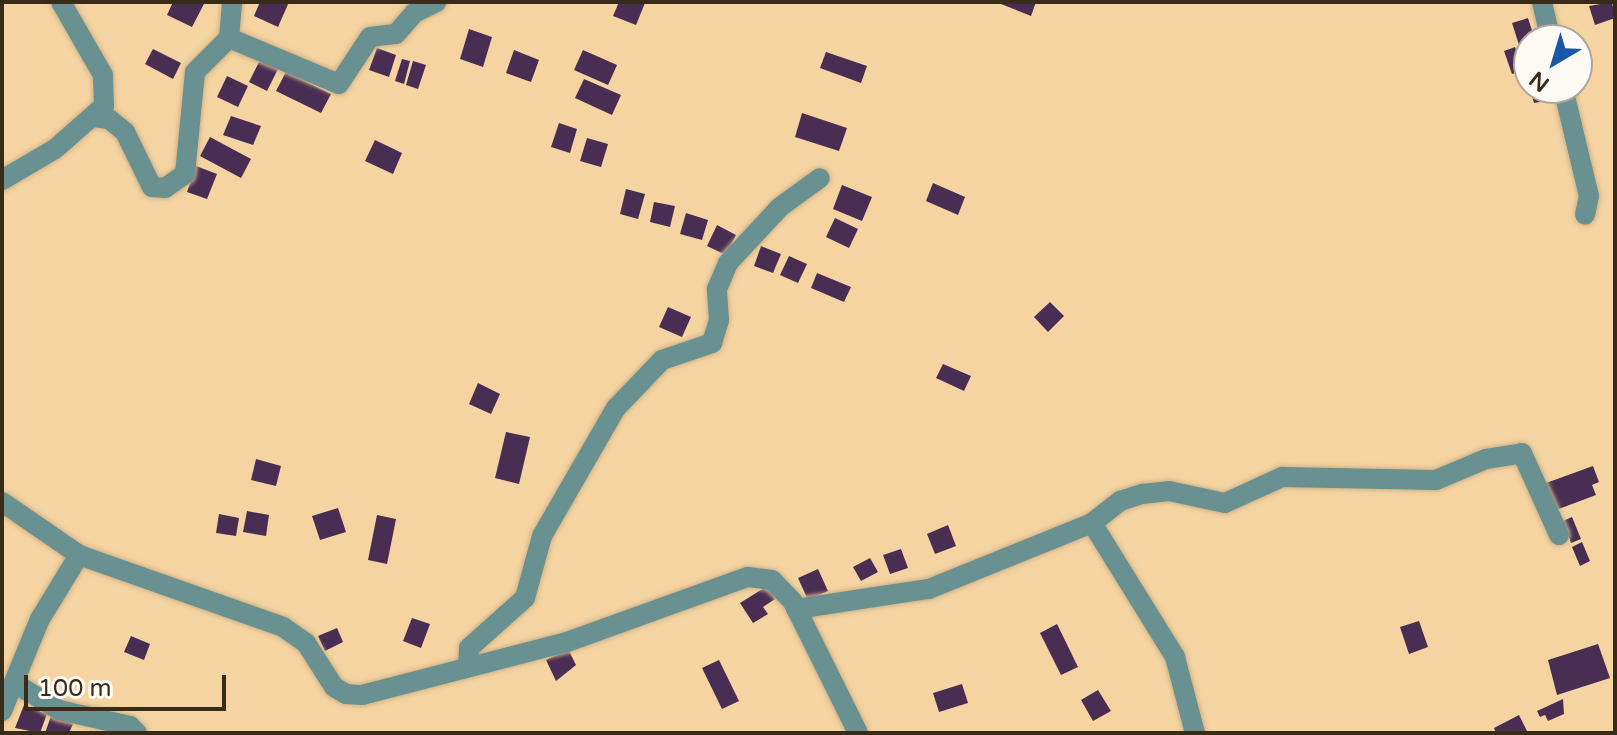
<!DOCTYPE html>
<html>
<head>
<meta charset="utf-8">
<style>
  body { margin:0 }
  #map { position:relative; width:1617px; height:735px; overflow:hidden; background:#f5d4a2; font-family:"Varela Round",sans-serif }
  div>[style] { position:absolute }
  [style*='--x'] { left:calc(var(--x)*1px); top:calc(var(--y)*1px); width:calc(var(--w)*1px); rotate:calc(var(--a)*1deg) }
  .building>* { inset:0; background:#492d53 }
  .roads { filter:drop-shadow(0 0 2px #cfb286) drop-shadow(0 0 2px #cfb286) }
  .minor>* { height:20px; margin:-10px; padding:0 10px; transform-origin:10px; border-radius:10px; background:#699191 }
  span { translate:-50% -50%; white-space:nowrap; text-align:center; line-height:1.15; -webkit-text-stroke:8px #fdfaf5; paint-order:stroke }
  .frame { position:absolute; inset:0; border:4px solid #382b18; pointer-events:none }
  .north { position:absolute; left:1513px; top:24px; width:80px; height:80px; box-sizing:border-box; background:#fdfaf5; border:2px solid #aea79d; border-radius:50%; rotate:218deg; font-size:22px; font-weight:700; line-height:32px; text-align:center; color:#382b18 }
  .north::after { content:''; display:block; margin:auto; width:28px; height:36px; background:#1958a9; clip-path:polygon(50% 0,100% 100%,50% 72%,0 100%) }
  .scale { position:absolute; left:24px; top:675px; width:202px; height:36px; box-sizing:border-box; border:4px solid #382b18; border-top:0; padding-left:10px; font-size:24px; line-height:28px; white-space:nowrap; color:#382b18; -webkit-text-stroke:6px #fdfaf5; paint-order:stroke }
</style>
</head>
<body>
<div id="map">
  <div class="building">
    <i style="clip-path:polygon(173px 2px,205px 2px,192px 27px,167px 15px)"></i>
    <i style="clip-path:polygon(260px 2px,289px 2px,278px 27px,254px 16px)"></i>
    <i style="clip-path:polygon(619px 2px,645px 3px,636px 25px,613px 16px)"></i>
    <i style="clip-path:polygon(996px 2px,1036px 2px,1031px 16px)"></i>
    <i style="clip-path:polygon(1612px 2px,1615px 18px,1595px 25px,1589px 6px)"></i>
    <i style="clip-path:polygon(1528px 18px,1535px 40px,1519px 45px,1512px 23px)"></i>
    <i style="clip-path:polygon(469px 29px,492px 37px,483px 67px,460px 59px)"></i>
    <i style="clip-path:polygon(1515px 47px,1523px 71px,1512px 74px,1504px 51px)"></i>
    <i style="clip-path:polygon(377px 48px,396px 55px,389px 77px,369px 70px)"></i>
    <i style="clip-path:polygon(153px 49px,181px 63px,173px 79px,145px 64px)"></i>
    <i style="clip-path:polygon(514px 50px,539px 60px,531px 82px,506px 73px)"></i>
    <i style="clip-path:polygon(583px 50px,617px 65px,608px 85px,574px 70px)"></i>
    <i style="clip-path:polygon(826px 52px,867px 66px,861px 83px,820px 68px)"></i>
    <i style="clip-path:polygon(402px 59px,410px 61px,404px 84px,395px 81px)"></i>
    <i style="clip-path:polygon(260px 60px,278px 69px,267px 91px,249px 82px)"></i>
    <i style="clip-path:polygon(413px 61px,426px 65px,418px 89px,406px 85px)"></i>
    <i style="clip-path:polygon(286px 72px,331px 94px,321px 113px,276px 91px)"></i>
    <i style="clip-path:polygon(227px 76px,248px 86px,238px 107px,217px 97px)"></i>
    <i style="clip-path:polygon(584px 79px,621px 95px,612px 115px,575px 98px)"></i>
    <i style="clip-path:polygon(1530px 88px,1556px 88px,1556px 99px,1534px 103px)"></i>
    <i style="clip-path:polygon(802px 113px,847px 128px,839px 151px,795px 137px)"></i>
    <i style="clip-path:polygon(231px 116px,261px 126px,253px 145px,223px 135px)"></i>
    <i style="clip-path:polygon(559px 123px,577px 129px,570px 153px,551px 147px)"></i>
    <i style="clip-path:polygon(210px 137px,251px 159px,241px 178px,200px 156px)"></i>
    <i style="clip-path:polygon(587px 138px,608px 144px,601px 167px,580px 161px)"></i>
    <i style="clip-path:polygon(375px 140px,402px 153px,393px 174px,365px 161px)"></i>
    <i style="clip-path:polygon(196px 166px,217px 174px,207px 199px,187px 192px)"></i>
    <i style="clip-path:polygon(933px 183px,965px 197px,958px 215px,926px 201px)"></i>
    <i style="clip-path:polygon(842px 185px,872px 197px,862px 221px,833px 209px)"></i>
    <i style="clip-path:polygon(626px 189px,645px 194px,638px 219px,620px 214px)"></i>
    <i style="clip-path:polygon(654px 202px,675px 206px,670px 227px,650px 222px)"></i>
    <i style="clip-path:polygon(686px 213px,708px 220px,702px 240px,680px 234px)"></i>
    <i style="clip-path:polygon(835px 218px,858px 229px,849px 248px,826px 237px)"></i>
    <i style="clip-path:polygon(717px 225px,736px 235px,726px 255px,707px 246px)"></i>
    <i style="clip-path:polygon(761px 246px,781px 254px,773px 273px,754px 266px)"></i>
    <i style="clip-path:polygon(789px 256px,807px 264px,798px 283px,780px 275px)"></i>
    <i style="clip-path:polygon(817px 273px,851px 287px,844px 302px,811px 288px)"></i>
    <i style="clip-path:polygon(1050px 302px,1064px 316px,1048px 332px,1034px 317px)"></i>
    <i style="clip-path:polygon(668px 307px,691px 317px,682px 337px,659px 327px)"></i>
    <i style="clip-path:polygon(943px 364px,971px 376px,964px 391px,936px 378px)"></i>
    <i style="clip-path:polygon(478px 383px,500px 394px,491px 414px,469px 404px)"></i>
    <i style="clip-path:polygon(506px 432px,530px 437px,519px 484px,495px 478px)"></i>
    <i style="clip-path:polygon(256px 459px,281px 466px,276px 486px,251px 480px)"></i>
    <i style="clip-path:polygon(1593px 466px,1599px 482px,1592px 485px,1596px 495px,1556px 510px,1546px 483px)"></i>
    <i style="clip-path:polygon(338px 508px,346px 532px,320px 540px,312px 516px)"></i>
    <i style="clip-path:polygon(247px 511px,269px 515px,266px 536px,243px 532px)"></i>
    <i style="clip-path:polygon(219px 514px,239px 518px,236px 536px,216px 533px)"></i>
    <i style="clip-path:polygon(377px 515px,396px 519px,387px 564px,368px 560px)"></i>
    <i style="clip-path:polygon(1572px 517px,1581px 539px,1571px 543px,1563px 521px)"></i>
    <i style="clip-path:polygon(948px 525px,956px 546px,935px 554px,927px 534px)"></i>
    <i style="clip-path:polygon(1582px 542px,1590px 561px,1580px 566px,1572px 547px)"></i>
    <i style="clip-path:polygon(901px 549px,908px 568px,890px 574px,883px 555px)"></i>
    <i style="clip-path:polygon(870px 558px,878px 572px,861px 581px,853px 567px)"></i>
    <i style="clip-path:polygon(818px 569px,828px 591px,808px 600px,798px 578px)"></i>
    <i style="clip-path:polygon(767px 586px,775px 599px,763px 607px,768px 614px,753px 623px,740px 603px)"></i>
    <i style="clip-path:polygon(412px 618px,430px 624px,421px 648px,403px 641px)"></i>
    <i style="clip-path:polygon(1419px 621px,1428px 647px,1409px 654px,1400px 627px)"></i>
    <i style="clip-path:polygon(1057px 624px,1078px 667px,1061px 675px,1040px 633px)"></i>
    <i style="clip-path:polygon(337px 628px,343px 642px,325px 651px,318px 636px)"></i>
    <i style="clip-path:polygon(131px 636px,150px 644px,144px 660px,124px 652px)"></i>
    <i style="clip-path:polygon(1598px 644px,1610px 678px,1557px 695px,1548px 660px)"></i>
    <i style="clip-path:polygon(568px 649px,576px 665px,556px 681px,546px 660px)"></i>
    <i style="clip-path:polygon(719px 660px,739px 701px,722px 709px,702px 668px)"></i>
    <i style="clip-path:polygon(962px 684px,968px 703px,939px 712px,933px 693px)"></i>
    <i style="clip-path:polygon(1098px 690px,1111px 711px,1093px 721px,1081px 700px)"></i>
    <i style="clip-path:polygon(1563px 699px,1564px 714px,1548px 721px,1545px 715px,1540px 717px,1537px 711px)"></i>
    <i style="clip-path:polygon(24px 705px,47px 714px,40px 733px,15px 728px)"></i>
    <i style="clip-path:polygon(1519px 715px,1528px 733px,1496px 733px,1494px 728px)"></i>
    <i style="clip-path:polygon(51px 716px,73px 724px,69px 733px,45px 733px)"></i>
  </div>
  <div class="roads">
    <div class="minor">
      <i style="--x:1542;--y:2;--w:39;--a:77"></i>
      <i style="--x:229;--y:38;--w:119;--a:22.7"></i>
      <i style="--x:339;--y:84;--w:56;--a:-56.6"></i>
      <i style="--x:370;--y:37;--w:26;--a:-7"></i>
      <i style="--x:396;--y:34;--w:28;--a:-49"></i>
      <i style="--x:414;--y:13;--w:25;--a:-26"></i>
      <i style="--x:1563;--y:88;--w:111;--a:76.5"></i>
      <i style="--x:1589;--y:196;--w:19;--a:102"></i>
      <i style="--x:94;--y:117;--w:15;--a:8"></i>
      <i style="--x:109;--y:119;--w:21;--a:39"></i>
      <i style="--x:125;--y:132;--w:61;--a:63.9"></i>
      <i style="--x:152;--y:187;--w:13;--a:4"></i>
      <i style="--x:165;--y:188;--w:24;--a:-35"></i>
      <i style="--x:185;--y:174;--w:102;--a:-84.4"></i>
      <i style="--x:195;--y:72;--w:48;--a:-45"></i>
      <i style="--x:229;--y:38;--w:36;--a:-85"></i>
      <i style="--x:2;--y:180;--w:61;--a:-30.3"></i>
      <i style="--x:55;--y:149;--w:65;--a:-41.3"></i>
      <i style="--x:104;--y:106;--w:31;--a:-92"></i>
      <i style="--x:103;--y:75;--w:84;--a:-119.9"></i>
      <i style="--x:2;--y:502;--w:93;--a:34.5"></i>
      <i style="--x:79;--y:555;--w:216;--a:19.4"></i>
      <i style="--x:283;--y:627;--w:28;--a:35"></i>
      <i style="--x:306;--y:643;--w:52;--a:57.5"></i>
      <i style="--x:334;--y:687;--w:14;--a:30"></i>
      <i style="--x:346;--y:694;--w:16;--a:4"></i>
      <i style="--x:362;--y:695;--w:212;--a:-14.5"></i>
      <i style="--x:567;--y:642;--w:192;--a:-19.8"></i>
      <i style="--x:748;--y:577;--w:24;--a:7"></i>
      <i style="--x:772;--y:580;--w:30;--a:46"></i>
      <i style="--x:793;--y:602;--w:146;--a:63.6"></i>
      <i style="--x:1092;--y:523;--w:36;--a:-38"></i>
      <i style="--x:1120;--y:501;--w:23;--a:-18"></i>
      <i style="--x:1142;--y:494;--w:27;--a:-6"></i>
      <i style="--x:1169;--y:491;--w:57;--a:12.1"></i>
      <i style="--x:1225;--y:503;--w:63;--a:-24.5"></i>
      <i style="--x:1282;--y:477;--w:154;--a:1.1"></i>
      <i style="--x:1436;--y:480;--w:54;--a:-22.8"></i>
      <i style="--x:1486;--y:459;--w:36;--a:-9"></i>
      <i style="--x:1522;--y:453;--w:90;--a:65.7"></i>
      <i style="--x:796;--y:609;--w:134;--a:-8.6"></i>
      <i style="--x:929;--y:589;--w:176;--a:-22"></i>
      <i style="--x:1092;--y:523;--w:158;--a:58.2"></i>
      <i style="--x:1175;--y:657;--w:79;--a:75.3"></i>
      <i style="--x:468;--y:664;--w:16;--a:-86"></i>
      <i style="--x:469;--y:648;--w:75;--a:-41.8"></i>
      <i style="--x:525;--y:598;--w:64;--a:-74.7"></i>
      <i style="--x:542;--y:536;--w:148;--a:-60"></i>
      <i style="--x:616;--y:408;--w:66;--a:-46.2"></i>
      <i style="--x:662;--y:360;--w:53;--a:-18.8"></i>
      <i style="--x:712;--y:343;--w:24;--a:-73"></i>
      <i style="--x:719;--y:320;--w:31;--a:-94"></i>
      <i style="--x:717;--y:289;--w:28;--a:-67"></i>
      <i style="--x:728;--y:263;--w:76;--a:-47.1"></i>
      <i style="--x:780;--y:207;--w:49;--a:-35.9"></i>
      <i style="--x:14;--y:683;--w:52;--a:31"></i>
      <i style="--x:59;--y:710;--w:73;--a:12.7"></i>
      <i style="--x:130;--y:726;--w:10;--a:45"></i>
      <i style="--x:2;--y:711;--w:100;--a:-67.6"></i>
      <i style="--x:40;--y:619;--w:75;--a:-58.6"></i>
    </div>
  </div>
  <div class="frame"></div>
  <div class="north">N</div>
  <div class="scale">100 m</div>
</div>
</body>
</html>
